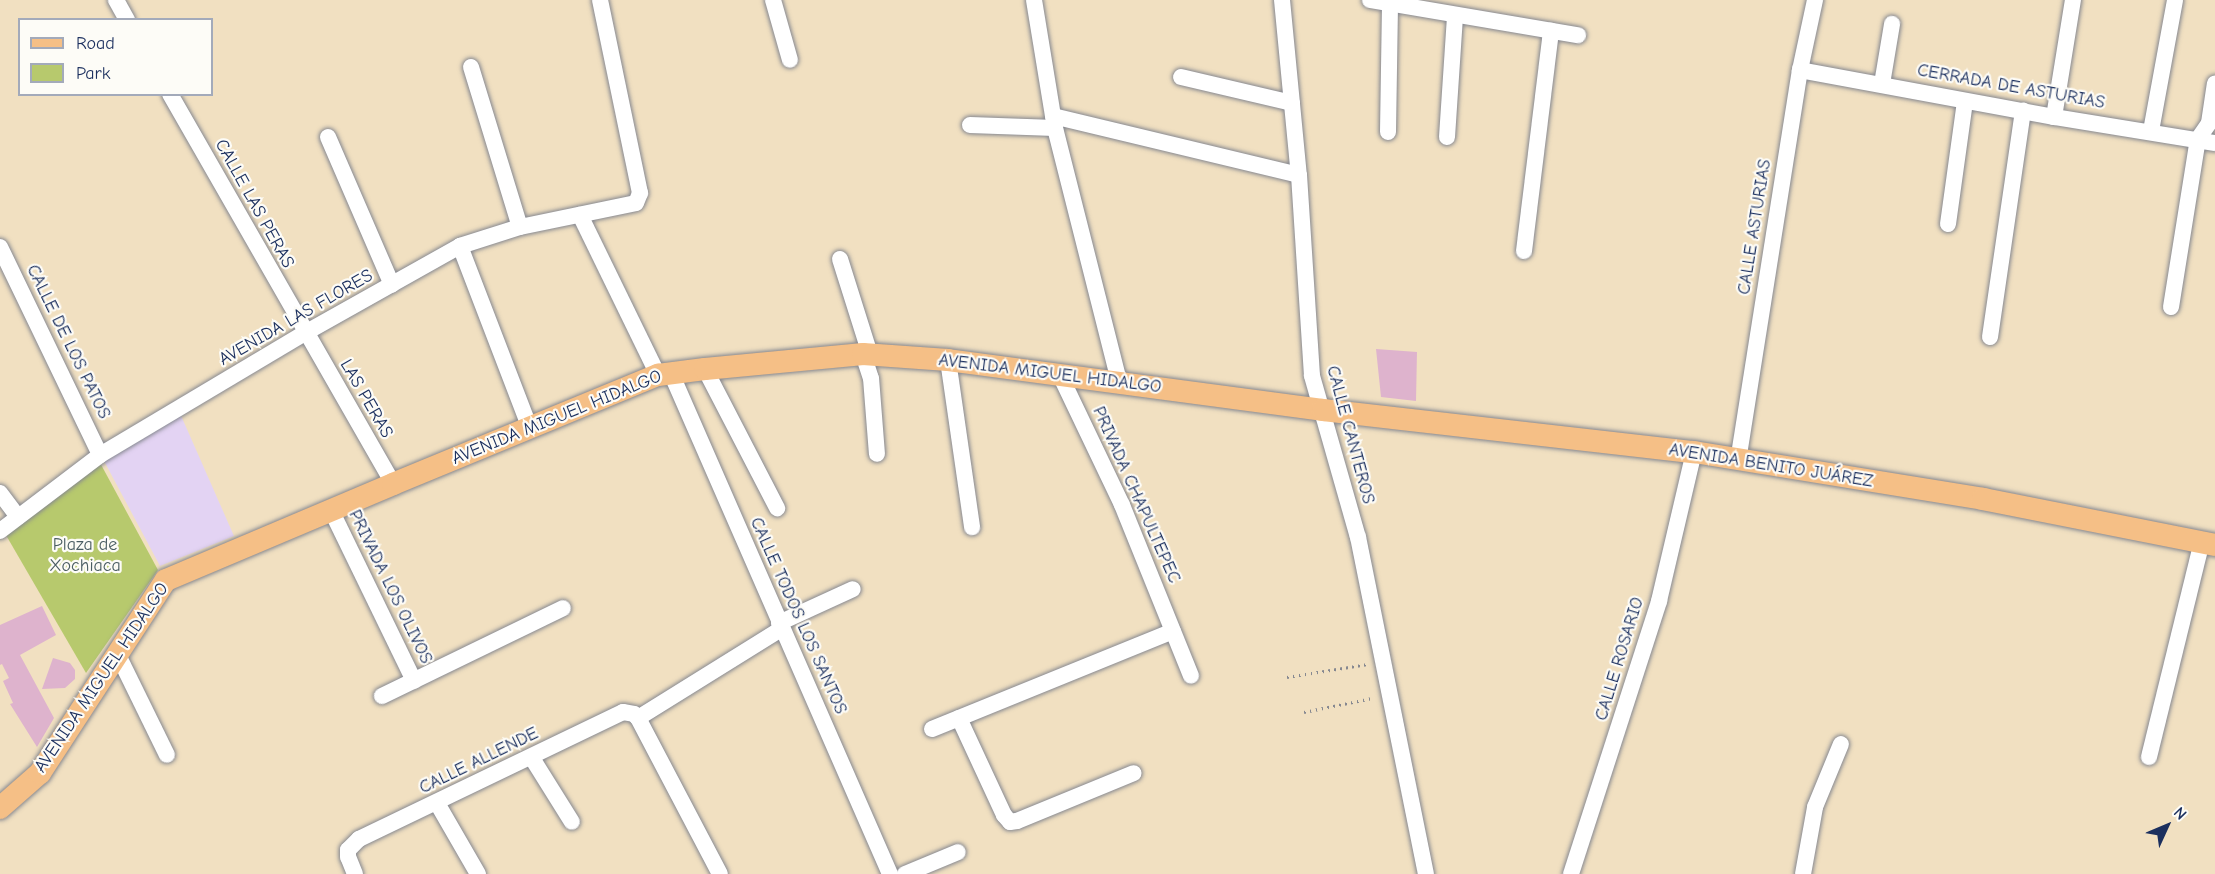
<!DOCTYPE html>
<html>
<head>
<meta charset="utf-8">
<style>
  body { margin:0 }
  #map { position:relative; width:2215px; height:874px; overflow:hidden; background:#f1e0c1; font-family:"Comic Neue",sans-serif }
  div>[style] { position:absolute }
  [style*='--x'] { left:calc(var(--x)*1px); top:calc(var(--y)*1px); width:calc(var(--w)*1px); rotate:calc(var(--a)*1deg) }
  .built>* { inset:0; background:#e3d3f3 }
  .green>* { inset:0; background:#b7c96d }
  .building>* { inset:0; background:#deb3cd }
  .path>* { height:3px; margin-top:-1.5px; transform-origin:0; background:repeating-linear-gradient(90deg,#868890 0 1.5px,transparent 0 6px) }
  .roads { filter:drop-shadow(0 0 2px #868890) drop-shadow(0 0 2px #868890) }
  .minor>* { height:16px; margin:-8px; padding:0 8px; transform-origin:8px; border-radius:8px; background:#fff }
  .major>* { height:22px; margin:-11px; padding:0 11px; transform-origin:11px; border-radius:11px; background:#f5bf86 }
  span { translate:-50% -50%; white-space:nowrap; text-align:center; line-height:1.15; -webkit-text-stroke:4.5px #fdfcf7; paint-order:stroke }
  .street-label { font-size:18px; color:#1b2f5e }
  .park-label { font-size:18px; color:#4a5d62 }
  .legend { position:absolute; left:18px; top:18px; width:195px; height:78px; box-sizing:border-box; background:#fdfcf7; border:2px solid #a3aaba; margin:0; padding:8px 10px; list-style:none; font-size:18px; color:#1b2f5e }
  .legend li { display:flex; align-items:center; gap:12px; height:30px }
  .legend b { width:30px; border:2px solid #a3aaba }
  .north { position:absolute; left:2137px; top:796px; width:60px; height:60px; -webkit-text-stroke:4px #fdfcf7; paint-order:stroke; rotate:46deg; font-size:16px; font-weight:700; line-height:24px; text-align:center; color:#1b2f5e }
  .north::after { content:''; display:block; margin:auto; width:21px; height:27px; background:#1b2f5e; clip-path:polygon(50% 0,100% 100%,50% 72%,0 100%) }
</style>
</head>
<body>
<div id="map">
  <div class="built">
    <i style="clip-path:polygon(179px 411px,234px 536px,160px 566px,103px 459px)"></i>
  </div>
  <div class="green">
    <i style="clip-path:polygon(98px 459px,158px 570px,86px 673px,3px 530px)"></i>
  </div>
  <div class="building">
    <i style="clip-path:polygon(1376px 349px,1417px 352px,1416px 401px,1381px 397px)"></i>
    <i style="clip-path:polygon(42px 606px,56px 635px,20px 655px,54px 718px,37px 747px,10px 704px,13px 703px,3px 681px,9px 678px,2px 664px,0 665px,0 625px)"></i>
    <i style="clip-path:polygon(53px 658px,70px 663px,75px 670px,75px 679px,65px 688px,42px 689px)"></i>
  </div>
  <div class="path">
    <i style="--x:1287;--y:677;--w:82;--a:-9.1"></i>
    <i style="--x:1304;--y:712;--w:70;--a:-11.5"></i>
  </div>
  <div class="roads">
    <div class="minor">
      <i style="--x:116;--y:0;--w:23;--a:61"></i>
      <i style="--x:773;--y:0;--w:62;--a:74.2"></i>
      <i style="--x:1034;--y:0;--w:130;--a:80.7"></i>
      <i style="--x:1055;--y:128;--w:264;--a:75.8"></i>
      <i style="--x:1282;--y:0;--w:176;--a:84.5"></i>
      <i style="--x:1299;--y:175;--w:201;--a:86.3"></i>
      <i style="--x:1312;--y:376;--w:167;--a:74.1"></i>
      <i style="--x:1358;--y:537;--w:344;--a:78.6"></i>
      <i style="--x:1370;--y:0;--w:211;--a:9.6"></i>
      <i style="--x:471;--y:67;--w:167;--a:73"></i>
      <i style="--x:1800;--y:70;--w:258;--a:10.5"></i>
      <i style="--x:2054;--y:117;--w:163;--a:9.2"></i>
      <i style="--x:1181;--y:77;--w:114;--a:13.2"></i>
      <i style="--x:1882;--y:84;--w:61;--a:-80.5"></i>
      <i style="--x:170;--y:94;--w:449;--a:60.2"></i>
      <i style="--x:1053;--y:116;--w:253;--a:13.5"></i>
      <i style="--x:2054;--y:117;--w:119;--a:-80.8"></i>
      <i style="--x:970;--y:125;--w:85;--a:2"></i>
      <i style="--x:2151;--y:131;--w:133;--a:-79.6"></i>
      <i style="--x:1388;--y:132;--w:128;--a:-89.1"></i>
      <i style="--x:328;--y:137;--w:161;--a:66.6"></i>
      <i style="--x:1447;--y:137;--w:122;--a:-86.2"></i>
      <i style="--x:580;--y:215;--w:178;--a:64"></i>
      <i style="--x:1948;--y:224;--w:124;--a:-82.1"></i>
      <i style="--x:460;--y:246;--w:195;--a:69"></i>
      <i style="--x:0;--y:247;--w:231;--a:64.3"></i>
      <i style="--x:1524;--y:251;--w:222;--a:-83"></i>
      <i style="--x:840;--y:259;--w:100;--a:72.5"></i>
      <i style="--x:2171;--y:307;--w:170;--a:-80.9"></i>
      <i style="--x:2198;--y:139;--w:19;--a:-55"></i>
      <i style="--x:2209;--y:123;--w:40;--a:-81.5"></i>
      <i style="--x:1990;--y:337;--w:229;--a:-81.7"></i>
      <i style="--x:863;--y:354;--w:25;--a:72"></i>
      <i style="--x:871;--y:378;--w:76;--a:85.5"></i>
      <i style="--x:948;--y:360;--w:169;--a:81.8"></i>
      <i style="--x:705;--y:369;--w:157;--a:62.6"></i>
      <i style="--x:671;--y:373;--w:547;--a:66.39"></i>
      <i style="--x:1061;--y:377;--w:142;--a:64.5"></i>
      <i style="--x:1122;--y:505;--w:184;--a:68"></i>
      <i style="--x:1738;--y:461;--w:396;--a:-81"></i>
      <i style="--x:1800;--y:70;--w:72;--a:-77.9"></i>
      <i style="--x:0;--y:493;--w:30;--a:53"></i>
      <i style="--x:331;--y:510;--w:190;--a:64.1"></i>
      <i style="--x:0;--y:531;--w:126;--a:-37.2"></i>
      <i style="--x:100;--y:455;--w:239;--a:-30.8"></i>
      <i style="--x:305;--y:333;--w:178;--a:-29.3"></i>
      <i style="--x:460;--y:246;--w:63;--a:-17.6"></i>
      <i style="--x:520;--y:227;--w:118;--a:-11.7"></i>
      <i style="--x:636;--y:203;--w:11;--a:-68"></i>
      <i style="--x:640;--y:193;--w:197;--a:-101.7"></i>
      <i style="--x:779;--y:623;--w:81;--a:-24.7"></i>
      <i style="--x:118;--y:655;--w:111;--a:63.9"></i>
      <i style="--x:382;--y:696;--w:201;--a:-25.9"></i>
      <i style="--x:638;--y:718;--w:168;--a:-31.9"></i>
      <i style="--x:959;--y:718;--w:107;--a:65.1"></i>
      <i style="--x:1004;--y:815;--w:9;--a:49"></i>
      <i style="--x:1010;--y:822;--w:7;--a:-8"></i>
      <i style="--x:1017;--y:821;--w:126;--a:-22.3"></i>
      <i style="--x:932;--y:729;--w:260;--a:-22.1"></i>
      <i style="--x:2149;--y:757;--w:221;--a:-76.2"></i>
      <i style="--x:532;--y:758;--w:75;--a:58"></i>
      <i style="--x:437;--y:803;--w:82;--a:60"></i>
      <i style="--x:355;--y:874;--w:18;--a:-112"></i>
      <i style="--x:348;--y:857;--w:7;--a:-90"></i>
      <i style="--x:348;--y:850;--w:16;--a:-45"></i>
      <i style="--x:359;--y:839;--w:293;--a:-25.7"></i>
      <i style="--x:623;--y:712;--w:11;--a:10"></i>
      <i style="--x:634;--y:714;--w:6;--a:45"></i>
      <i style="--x:638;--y:718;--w:176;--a:62.3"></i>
      <i style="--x:905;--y:874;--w:57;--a:-22.5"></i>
      <i style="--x:1571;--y:874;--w:287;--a:-72.1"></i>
      <i style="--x:1659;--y:601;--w:153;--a:-76.8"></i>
      <i style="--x:1803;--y:874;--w:68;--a:-79.8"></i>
      <i style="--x:1815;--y:807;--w:68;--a:-67.6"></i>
    </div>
    <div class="major">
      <i style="--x:0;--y:808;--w:53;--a:-41.2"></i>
      <i style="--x:40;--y:773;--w:230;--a:-56.9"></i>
      <i style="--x:166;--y:580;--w:246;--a:-22.9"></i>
      <i style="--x:393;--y:484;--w:287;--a:-22.4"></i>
      <i style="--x:658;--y:375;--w:47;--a:-7.3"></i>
      <i style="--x:705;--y:369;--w:159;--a:-5.4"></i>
      <i style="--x:863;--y:354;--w:85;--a:4"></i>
      <i style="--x:948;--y:360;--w:378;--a:7.6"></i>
      <i style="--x:1323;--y:410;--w:373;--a:6.5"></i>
      <i style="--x:1694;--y:452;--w:293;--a:9.2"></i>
      <i style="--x:1983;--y:499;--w:237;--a:11.2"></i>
    </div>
  </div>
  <div class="street-label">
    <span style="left:2011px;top:87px;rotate:10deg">CERRADA DE ASTURIAS</span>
    <span style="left:254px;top:204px;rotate:61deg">CALLE LAS PERAS</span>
    <span style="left:1755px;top:227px;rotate:-81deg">CALLE ASTURIAS</span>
    <span style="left:296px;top:318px;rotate:-30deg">AVENIDA LAS FLORES</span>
    <span style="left:68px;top:342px;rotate:64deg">CALLE DE LOS PATOS</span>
    <span style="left:1050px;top:374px;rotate:7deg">AVENIDA MIGUEL HIDALGO</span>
    <span style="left:366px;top:399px;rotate:60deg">LAS PERAS</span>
    <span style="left:557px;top:418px;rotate:-22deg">AVENIDA MIGUEL HIDALGO</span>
    <span style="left:1350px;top:435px;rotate:75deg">CALLE CANTEROS</span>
    <span style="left:1771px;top:466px;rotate:9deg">AVENIDA BENITO JUÁREZ</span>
    <span style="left:1136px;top:495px;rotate:66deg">PRIVADA CHAPULTEPEC</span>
    <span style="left:390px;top:587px;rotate:64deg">PRIVADA LOS OLIVOS</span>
    <span style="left:798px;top:616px;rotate:66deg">CALLE TODOS LOS SANTOS</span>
    <span style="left:1620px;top:659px;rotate:-73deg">CALLE ROSARIO</span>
    <span style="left:102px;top:678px;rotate:-56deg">AVENIDA MIGUEL HIDALGO</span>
    <span style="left:479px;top:761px;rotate:-26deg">CALLE ALLENDE</span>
  </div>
  <div class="park-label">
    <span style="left:85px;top:556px">Plaza de<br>Xochiaca</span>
  </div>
  <ul class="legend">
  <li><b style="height:8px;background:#f5bf86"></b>Road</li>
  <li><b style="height:16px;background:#b7c96d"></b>Park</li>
  </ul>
  <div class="north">N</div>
</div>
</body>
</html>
